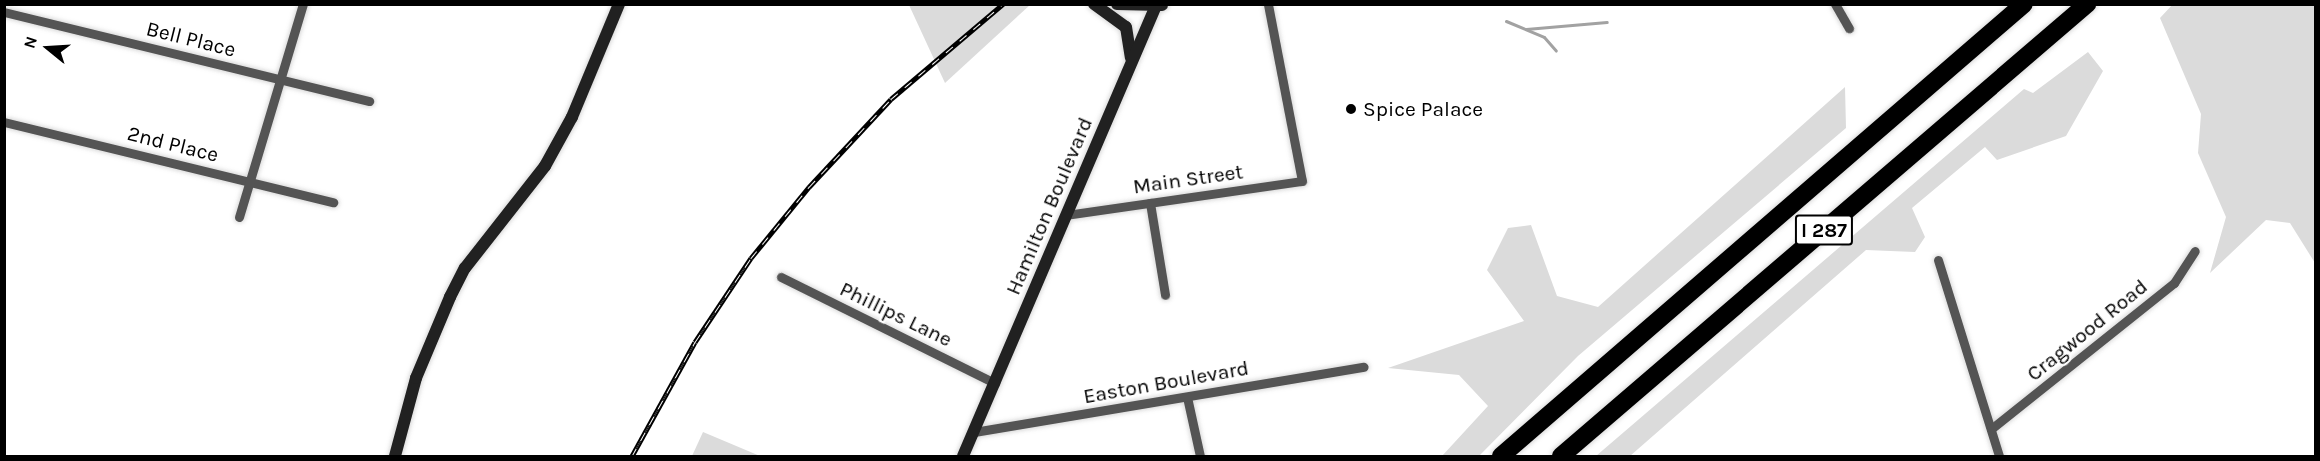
<!DOCTYPE html>
<html>
<head>
<meta charset="utf-8">
<style>
  body { margin:0 }
  #map { position:relative; width:2320px; height:461px; overflow:hidden; background:#fff; font-family:Karla,sans-serif }
  div>[style] { position:absolute }
  [style*='--x'] { left:calc(var(--x)*1px); top:calc(var(--y)*1px); width:calc(var(--w)*1px); rotate:calc(var(--a)*1deg) }
  .green>* { inset:0; background:#dbdbdb }
  .stream>* { height:3px; margin:-1.5px; padding:0 1.5px; transform-origin:1.5px; border-radius:1.5px; background:#a2a2a2 }
  .roads { filter:drop-shadow(0 0 2px #dbdbdb) drop-shadow(0 0 2px #dbdbdb) }
  .street>* { height:9px; margin:-4.5px; padding:0 4.5px; transform-origin:4.5px; border-radius:4.5px; background:#545454 }
  .secondary>* { height:12px; margin:-6px; padding:0 6px; transform-origin:6px; border-radius:6px; background:#212121 }
  .highway>* { height:18px; margin:-9px; padding:0 9px; transform-origin:9px; border-radius:9px; background:#000 }
  .rail>* { height:5px; margin-top:-2.5px; transform-origin:0; background:repeating-linear-gradient(90deg,#fff 0 9px,#000 0 18px); box-sizing:border-box; border-block:2px solid #000 }
  .dots>* { width:16px; height:16px; translate:-50% -50%; box-sizing:border-box; border:3px solid #fff; border-radius:50% }
  span { translate:-50% -50%; white-space:nowrap; text-align:center; line-height:1.15; -webkit-text-stroke:4.5px #fff; paint-order:stroke }
  .shield-label span { padding:2px 4px; background:#fff; border:2px solid; border-radius:4px; -webkit-text-stroke-width:0 }
  .shield-label { font-size:20px; color:#000; font-weight:700 }
  .street-label { font-size:21px; color:#000 }
  .poi-label { font-size:21px; color:#000 }
  .left { translate:0 -50%; text-align:left }
  .frame { position:absolute; inset:0; border:6px solid #000; pointer-events:none }
  .north { position:absolute; left:18px; top:18px; width:60px; height:60px; -webkit-text-stroke:4px #fff; paint-order:stroke; rotate:288deg; font-size:16px; font-weight:700; line-height:24px; text-align:center; color:#000 }
  .north::after { content:''; display:block; margin:auto; width:21px; height:27px; background:#000; clip-path:polygon(50% 0,100% 100%,50% 72%,0 100%) }
</style>
</head>
<body>
<div id="map">
  <div class="green">
    <i style="clip-path:polygon(2173px 4px,2315px 5px,2315px 263px,2290px 223px,2266px 220px,2210px 273px,2226px 217px,2198px 153px,2201px 114px,2160px 18px)"></i>
    <i style="clip-path:polygon(909px 5px,1030px 5px,945px 83px)"></i>
    <i style="clip-path:polygon(2088px 52px,2103px 71px,2066px 136px,1997px 160px,1985px 147px,1912px 208px,1925px 237px,1915px 252px,1866px 250px,1630px 456px,1596px 456px,2024px 89px,2033px 93px)"></i>
    <i style="clip-path:polygon(1845px 87px,1846px 128px,1578px 356px,1479px 456px,1442px 456px,1488px 406px,1459px 375px,1388px 368px,1524px 321px,1487px 270px,1508px 228px,1531px 225px,1557px 296px,1598px 307px)"></i>
    <i style="clip-path:polygon(703px 432px,760px 456px,692px 456px)"></i>
  </div>
  <div class="stream">
    <i style="--x:1506;--y:21;--w:41;--a:22.8"></i>
    <i style="--x:1544;--y:37;--w:18;--a:49"></i>
    <i style="--x:1526;--y:29;--w:81;--a:-4.9"></i>
  </div>
  <div class="roads">
    <div class="street">
      <i style="--x:1835;--y:4;--w:28;--a:60"></i>
      <i style="--x:4;--y:12;--w:376;--a:13.7"></i>
      <i style="--x:4;--y:122;--w:339;--a:13.7"></i>
      <i style="--x:1150;--y:203;--w:93;--a:80.7"></i>
      <i style="--x:1066;--y:215;--w:238;--a:-8.2"></i>
      <i style="--x:1302;--y:181;--w:180;--a:-100.9"></i>
      <i style="--x:239;--y:217;--w:222;--a:-73.3"></i>
      <i style="--x:1938;--y:260;--w:205;--a:72.7"></i>
      <i style="--x:781;--y:277;--w:239;--a:26.4"></i>
      <i style="--x:1187;--y:397;--w:60;--a:77.6"></i>
      <i style="--x:1991;--y:429;--w:234;--a:-38.6"></i>
      <i style="--x:2174;--y:283;--w:38;--a:-57"></i>
      <i style="--x:974;--y:432;--w:395;--a:-9.5"></i>
    </div>
    <div class="secondary">
      <i style="--x:1094;--y:4;--w:39;--a:36"></i>
      <i style="--x:1126;--y:27;--w:31;--a:81"></i>
      <i style="--x:1117;--y:4;--w:45;--a:1.3"></i>
      <i style="--x:395;--y:456;--w:81;--a:-74.9"></i>
      <i style="--x:416;--y:378;--w:88;--a:-67.2"></i>
      <i style="--x:450;--y:297;--w:33;--a:-63"></i>
      <i style="--x:465;--y:268;--w:130;--a:-51.9"></i>
      <i style="--x:545;--y:166;--w:56;--a:-61.1"></i>
      <i style="--x:572;--y:117;--w:122;--a:-67.4"></i>
      <i style="--x:963;--y:456;--w:488;--a:-66.8"></i>
    </div>
    <div class="highway">
      <i style="--x:1501;--y:456;--w:691;--a:-40.84"></i>
      <i style="--x:1561;--y:456;--w:694;--a:-40.67"></i>
    </div>
  </div>
  <div class="rail">
    <i style="--x:632;--y:456;--w:130;--a:-61.1"></i>
    <i style="--x:695;--y:342;--w:101;--a:-56.3"></i>
    <i style="--x:751;--y:258;--w:92;--a:-50.8"></i>
    <i style="--x:809;--y:187;--w:120;--a:-47"></i>
    <i style="--x:891;--y:99;--w:147;--a:-40.3"></i>
  </div>
  <div class="dots">
    <i style="left:1351px;top:109px;background:#000"></i>
  </div>
  <div class="shield-label">
    <span style="left:1824px;top:230px">I 287</span>
  </div>
  <div class="street-label">
    <span style="left:191px;top:39px;rotate:14deg">Bell Place</span>
    <span style="left:173px;top:144px;rotate:14deg">2nd Place</span>
    <span style="left:1188px;top:179px;rotate:-8deg">Main Street</span>
    <span style="left:1049px;top:206px;rotate:-67deg">Hamilton Boulevard</span>
    <span style="left:896px;top:314px;rotate:26deg">Phillips Lane</span>
    <span style="left:2087px;top:330px;rotate:-39deg">Cragwood Road</span>
    <span style="left:1166px;top:382px;rotate:-10deg">Easton Boulevard</span>
  </div>
  <div class="poi-label">
    <span class="left" style="left:1363px;top:109px">Spice Palace</span>
  </div>
  <div class="frame"></div>
  <div class="north">N</div>
</div>
</body>
</html>
